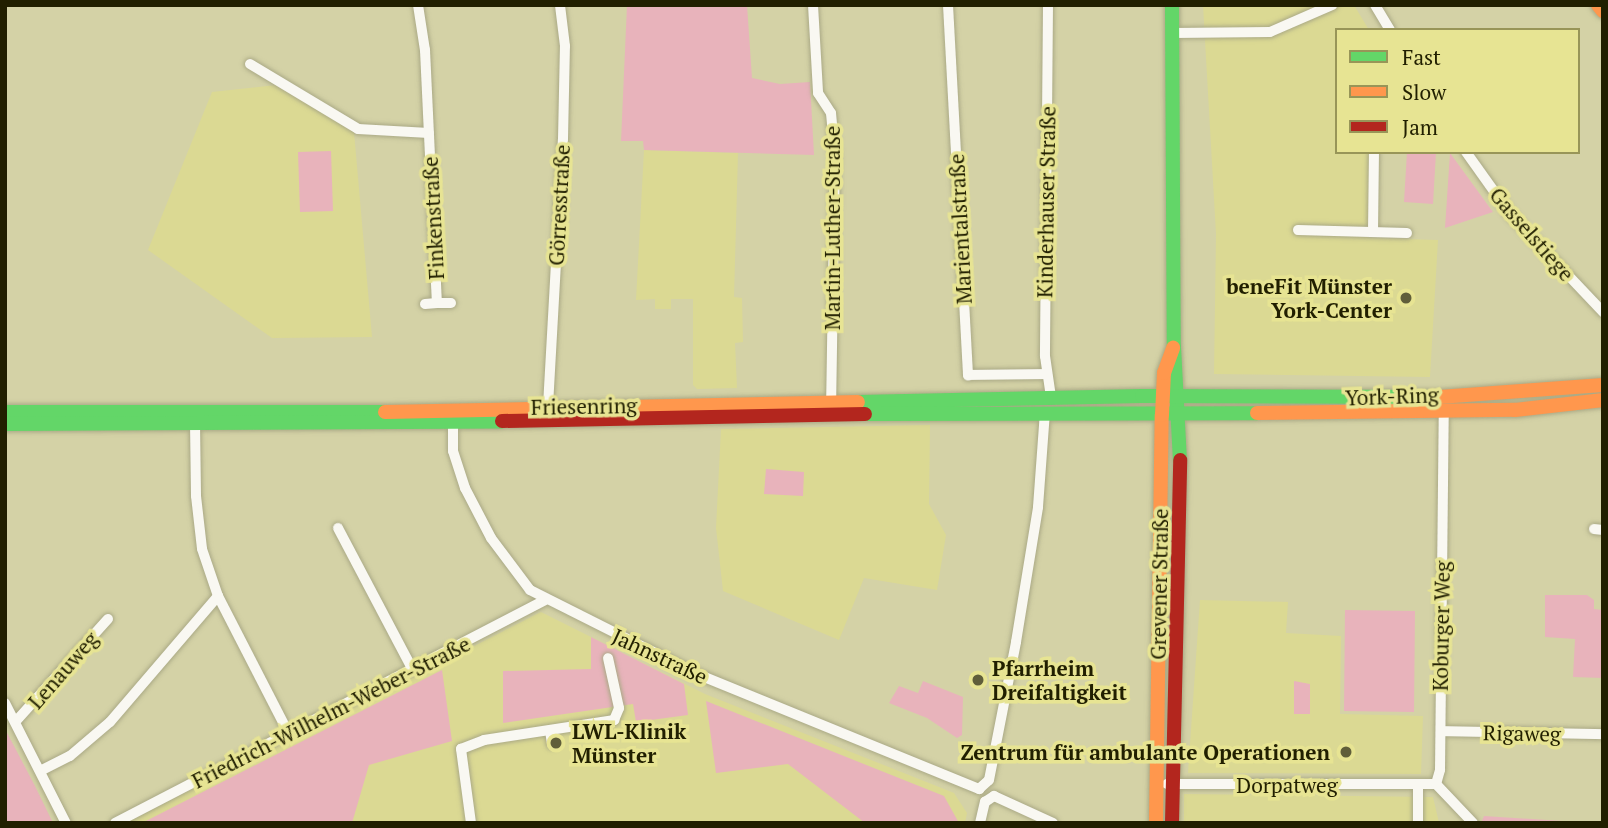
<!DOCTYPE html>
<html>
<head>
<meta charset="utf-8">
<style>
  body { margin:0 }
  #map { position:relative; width:1608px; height:828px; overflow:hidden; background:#d4d2a6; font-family:"PT Serif",serif }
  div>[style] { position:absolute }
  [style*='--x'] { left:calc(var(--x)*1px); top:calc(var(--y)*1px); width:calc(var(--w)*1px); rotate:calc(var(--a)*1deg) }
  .built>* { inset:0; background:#dbd993 }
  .green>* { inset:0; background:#e8b3bb }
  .roads { filter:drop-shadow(0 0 2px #aaa986) drop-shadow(0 0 2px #aaa986) }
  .street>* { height:10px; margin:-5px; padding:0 5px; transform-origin:5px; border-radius:5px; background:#f9f8f2 }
  .fast>* { height:14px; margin:-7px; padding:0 7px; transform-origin:7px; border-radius:7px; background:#63d668 }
  .slow>* { height:14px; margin:-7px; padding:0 7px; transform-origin:7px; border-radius:7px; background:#ff974d }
  .jam>* { height:14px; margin:-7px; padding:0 7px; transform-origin:7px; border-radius:7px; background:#b3261e }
  .dots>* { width:19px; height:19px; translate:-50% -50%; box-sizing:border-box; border:4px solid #e7e493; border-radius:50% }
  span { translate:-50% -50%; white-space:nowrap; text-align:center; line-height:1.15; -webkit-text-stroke:7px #e7e493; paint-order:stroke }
  .street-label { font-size:21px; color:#211f00 }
  .poi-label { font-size:21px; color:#211f00; font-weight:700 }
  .right { translate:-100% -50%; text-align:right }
  .left { translate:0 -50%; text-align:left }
  .frame { position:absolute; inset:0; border:7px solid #211f00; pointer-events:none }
  .legend { position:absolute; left:1335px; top:28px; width:245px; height:126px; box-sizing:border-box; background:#e7e493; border:2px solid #989558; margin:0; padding:9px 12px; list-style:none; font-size:21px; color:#211f00 }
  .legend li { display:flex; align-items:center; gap:14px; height:35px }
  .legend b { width:35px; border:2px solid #989558 }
</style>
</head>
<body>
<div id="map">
  <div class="built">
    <i style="clip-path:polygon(1203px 5px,1354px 5px,1369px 30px,1337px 30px,1337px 152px,1369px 152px,1368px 238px,1438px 240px,1430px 377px,1214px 374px,1216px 234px)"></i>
    <i style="clip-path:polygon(276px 85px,354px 132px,372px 337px,272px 338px,148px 250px,212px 92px)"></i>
    <i style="clip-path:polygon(644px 150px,738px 153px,734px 297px,742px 298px,743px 342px,735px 343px,737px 388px,697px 389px,693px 385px,693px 299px,671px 299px,671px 309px,655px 309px,655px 299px,636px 300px)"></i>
    <i style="clip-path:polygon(930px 425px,929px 504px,946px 535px,937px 590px,864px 578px,839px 640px,723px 591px,716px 528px,721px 429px)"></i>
    <i style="clip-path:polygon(1200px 600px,1288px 602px,1286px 633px,1341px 636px,1340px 714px,1423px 716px,1421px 774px,1188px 773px)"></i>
    <i style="clip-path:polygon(541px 612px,705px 694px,954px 793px,967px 813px,965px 823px,126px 823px)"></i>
    <i style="clip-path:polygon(1184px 794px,1433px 797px,1439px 823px,1184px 823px)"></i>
  </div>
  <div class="green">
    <i style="clip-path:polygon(627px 5px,747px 5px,752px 78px,780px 84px,810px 82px,814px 155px,644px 150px,643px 141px,621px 141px)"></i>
    <i style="clip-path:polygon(331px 151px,333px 211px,300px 212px,298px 152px)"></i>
    <i style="clip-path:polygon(1407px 152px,1436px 152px,1433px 204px,1404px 202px)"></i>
    <i style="clip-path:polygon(1450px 153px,1493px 212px,1445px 228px)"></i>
    <i style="clip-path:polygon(766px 469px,804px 472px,803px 496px,764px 494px)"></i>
    <i style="clip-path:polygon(1545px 595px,1587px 595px,1594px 600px,1594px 609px,1603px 610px,1603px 678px,1573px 677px,1575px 639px,1545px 637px)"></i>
    <i style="clip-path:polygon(1345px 610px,1415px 611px,1414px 712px,1344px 711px)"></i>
    <i style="clip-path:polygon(591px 637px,684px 684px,688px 715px,636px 722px,633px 704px,503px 723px,503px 671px,591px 669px)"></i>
    <i style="clip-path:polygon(442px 670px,452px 741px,369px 765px,352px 823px,142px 823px)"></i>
    <i style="clip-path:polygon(923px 681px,963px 697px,962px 735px,957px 738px,927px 718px,889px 703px,899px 686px,918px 693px)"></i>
    <i style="clip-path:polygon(1294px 681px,1310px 684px,1310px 714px,1294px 714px)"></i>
    <i style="clip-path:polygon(706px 701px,944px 796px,959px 823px,865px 823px,788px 764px,716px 773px)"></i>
    <i style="clip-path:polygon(5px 729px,34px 784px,53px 823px,5px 823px)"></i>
    <i style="clip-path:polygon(1484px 816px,1595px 823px,1481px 823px)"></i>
  </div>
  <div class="roads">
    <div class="street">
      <i style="--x:418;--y:5;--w:46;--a:81.2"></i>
      <i style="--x:425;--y:50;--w:253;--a:87.3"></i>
      <i style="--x:437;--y:303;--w:14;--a:0"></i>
      <i style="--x:813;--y:5;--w:88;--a:86.7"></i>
      <i style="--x:818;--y:93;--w:24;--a:57"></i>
      <i style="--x:831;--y:113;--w:44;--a:84.8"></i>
      <i style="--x:835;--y:157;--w:249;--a:90.9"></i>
      <i style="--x:948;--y:5;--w:371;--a:86.9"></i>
      <i style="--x:968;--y:375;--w:77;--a:-0.7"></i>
      <i style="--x:1048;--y:5;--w:351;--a:90.5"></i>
      <i style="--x:1045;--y:356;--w:41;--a:81.7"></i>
      <i style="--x:1375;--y:5;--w:29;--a:59"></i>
      <i style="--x:1173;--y:33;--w:97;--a:-0.6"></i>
      <i style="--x:1270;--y:32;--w:68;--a:-23.5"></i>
      <i style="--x:250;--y:64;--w:126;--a:31"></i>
      <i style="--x:358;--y:129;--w:71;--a:3.2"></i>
      <i style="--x:1466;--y:152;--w:77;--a:54.5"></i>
      <i style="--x:1511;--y:215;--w:134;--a:46.5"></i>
      <i style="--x:1298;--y:230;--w:109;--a:1.6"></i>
      <i style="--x:1373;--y:232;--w:80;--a:-89.3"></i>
      <i style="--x:425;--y:304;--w:12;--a:-5"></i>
      <i style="--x:548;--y:406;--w:267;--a:-86.8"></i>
      <i style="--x:563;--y:139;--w:93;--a:-88.8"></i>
      <i style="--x:565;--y:46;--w:41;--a:-97"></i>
      <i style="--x:453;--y:416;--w:35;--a:90"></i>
      <i style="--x:453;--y:451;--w:39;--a:72"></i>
      <i style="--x:465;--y:488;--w:56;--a:62.5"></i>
      <i style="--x:491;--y:538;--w:65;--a:53.1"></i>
      <i style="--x:530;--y:590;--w:187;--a:26.7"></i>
      <i style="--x:697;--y:674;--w:305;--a:22.2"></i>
      <i style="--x:979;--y:789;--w:13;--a:-42"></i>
      <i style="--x:989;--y:780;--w:141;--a:-78.9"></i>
      <i style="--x:1016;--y:642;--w:137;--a:-80.7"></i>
      <i style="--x:1038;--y:507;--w:95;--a:-85.8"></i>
      <i style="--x:195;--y:423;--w:73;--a:89.2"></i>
      <i style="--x:196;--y:496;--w:53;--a:83.5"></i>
      <i style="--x:202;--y:549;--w:50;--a:71.2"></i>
      <i style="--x:218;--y:596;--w:155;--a:62.8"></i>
      <i style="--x:338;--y:528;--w:161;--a:62.2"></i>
      <i style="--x:1594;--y:529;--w:9;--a:6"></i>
      <i style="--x:5;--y:703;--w:135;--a:63.1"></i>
      <i style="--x:17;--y:720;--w:136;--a:-48"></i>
      <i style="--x:550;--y:731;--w:13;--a:81"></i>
      <i style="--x:1441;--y:731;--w:162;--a:1.1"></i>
      <i style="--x:42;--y:770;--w:31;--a:-27"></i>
      <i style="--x:70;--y:756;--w:52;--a:-40.4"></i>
      <i style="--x:110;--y:722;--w:166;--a:-49.4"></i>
      <i style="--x:1167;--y:784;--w:269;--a:0"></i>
      <i style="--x:1436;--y:784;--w:15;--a:-74"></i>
      <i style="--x:1440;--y:770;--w:357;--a:-89.4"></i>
      <i style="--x:1436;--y:784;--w:54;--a:46.5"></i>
      <i style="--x:115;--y:823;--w:484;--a:-27.4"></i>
      <i style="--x:471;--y:823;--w:75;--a:-97.7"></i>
      <i style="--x:461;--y:749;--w:25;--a:-21"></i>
      <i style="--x:484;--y:740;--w:132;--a:-8.7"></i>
      <i style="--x:614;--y:720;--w:13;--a:-67"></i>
      <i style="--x:619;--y:708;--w:51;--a:-102.4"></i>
      <i style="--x:980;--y:823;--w:22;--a:-77"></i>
      <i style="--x:985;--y:802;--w:11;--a:-34"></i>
      <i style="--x:994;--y:796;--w:65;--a:24.6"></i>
      <i style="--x:1418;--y:823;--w:37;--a:-90"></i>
    </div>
    <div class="fast">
      <i style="--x:1172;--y:5;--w:342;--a:89.7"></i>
      <i style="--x:1174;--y:347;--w:113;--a:87"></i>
      <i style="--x:858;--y:402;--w:284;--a:-1.2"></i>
      <i style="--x:1142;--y:396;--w:297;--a:0.2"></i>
      <i style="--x:5;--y:412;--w:380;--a:0"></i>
      <i style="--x:865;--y:414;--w:392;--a:-0.1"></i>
      <i style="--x:5;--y:424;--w:497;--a:-0.3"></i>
    </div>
    <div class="slow">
      <i style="--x:1598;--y:5;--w:8;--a:50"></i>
      <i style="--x:1439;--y:397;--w:164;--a:-4.2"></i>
      <i style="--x:385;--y:412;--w:473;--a:-1.2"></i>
      <i style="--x:1257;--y:413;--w:258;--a:-0.7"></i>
      <i style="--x:1515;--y:410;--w:89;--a:-6.5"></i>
      <i style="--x:1156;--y:823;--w:408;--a:-89.2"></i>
      <i style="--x:1162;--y:415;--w:42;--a:-87.3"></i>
      <i style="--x:1164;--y:373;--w:27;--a:-70"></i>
    </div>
    <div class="jam">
      <i style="--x:502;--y:421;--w:363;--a:-1.1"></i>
      <i style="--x:1172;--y:823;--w:363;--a:-88.7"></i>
    </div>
  </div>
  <div class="dots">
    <i style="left:1406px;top:298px;background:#605e3a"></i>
    <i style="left:978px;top:680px;background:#605e3a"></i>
    <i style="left:556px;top:743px;background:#605e3a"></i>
    <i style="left:1346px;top:752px;background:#605e3a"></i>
  </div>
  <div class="street-label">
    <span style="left:1046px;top:202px;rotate:-89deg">Kinderhauser Straße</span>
    <span style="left:559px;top:205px;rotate:-87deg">Görresstraße</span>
    <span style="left:433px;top:218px;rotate:-93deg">Finkenstraße</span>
    <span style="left:832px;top:228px;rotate:-90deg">Martin-Luther-Straße</span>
    <span style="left:960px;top:229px;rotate:-93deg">Marientalstraße</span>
    <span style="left:1532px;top:234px;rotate:49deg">Gasselstiege</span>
    <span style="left:1392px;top:396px;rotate:-2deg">York-Ring</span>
    <span style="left:584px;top:406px;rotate:-1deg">Friesenring</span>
    <span style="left:1159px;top:584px;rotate:-89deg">Grevener Straße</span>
    <span style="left:1441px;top:626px;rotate:-89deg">Koburger Weg</span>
    <span style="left:660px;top:656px;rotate:25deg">Jahnstraße</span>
    <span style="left:63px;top:670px;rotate:-49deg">Lenauweg</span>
    <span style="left:331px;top:712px;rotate:-27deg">Friedrich-Wilhelm-Weber-Straße</span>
    <span style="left:1522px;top:733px;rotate:1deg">Rigaweg</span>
    <span style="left:1287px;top:785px">Dorpatweg</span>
  </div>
  <div class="poi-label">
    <span class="right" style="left:1392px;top:298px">beneFit Münster<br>York-Center</span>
    <span class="left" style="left:992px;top:680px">Pfarrheim<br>Dreifaltigkeit</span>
    <span class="left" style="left:572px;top:743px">LWL-Klinik<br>Münster</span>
    <span class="right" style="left:1330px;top:752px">Zentrum für ambulante Operationen</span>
  </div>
  <div class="frame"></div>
  <ul class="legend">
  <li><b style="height:9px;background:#63d668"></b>Fast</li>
  <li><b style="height:9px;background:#ff974d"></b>Slow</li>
  <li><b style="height:9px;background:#b3261e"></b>Jam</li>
  </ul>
</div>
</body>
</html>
